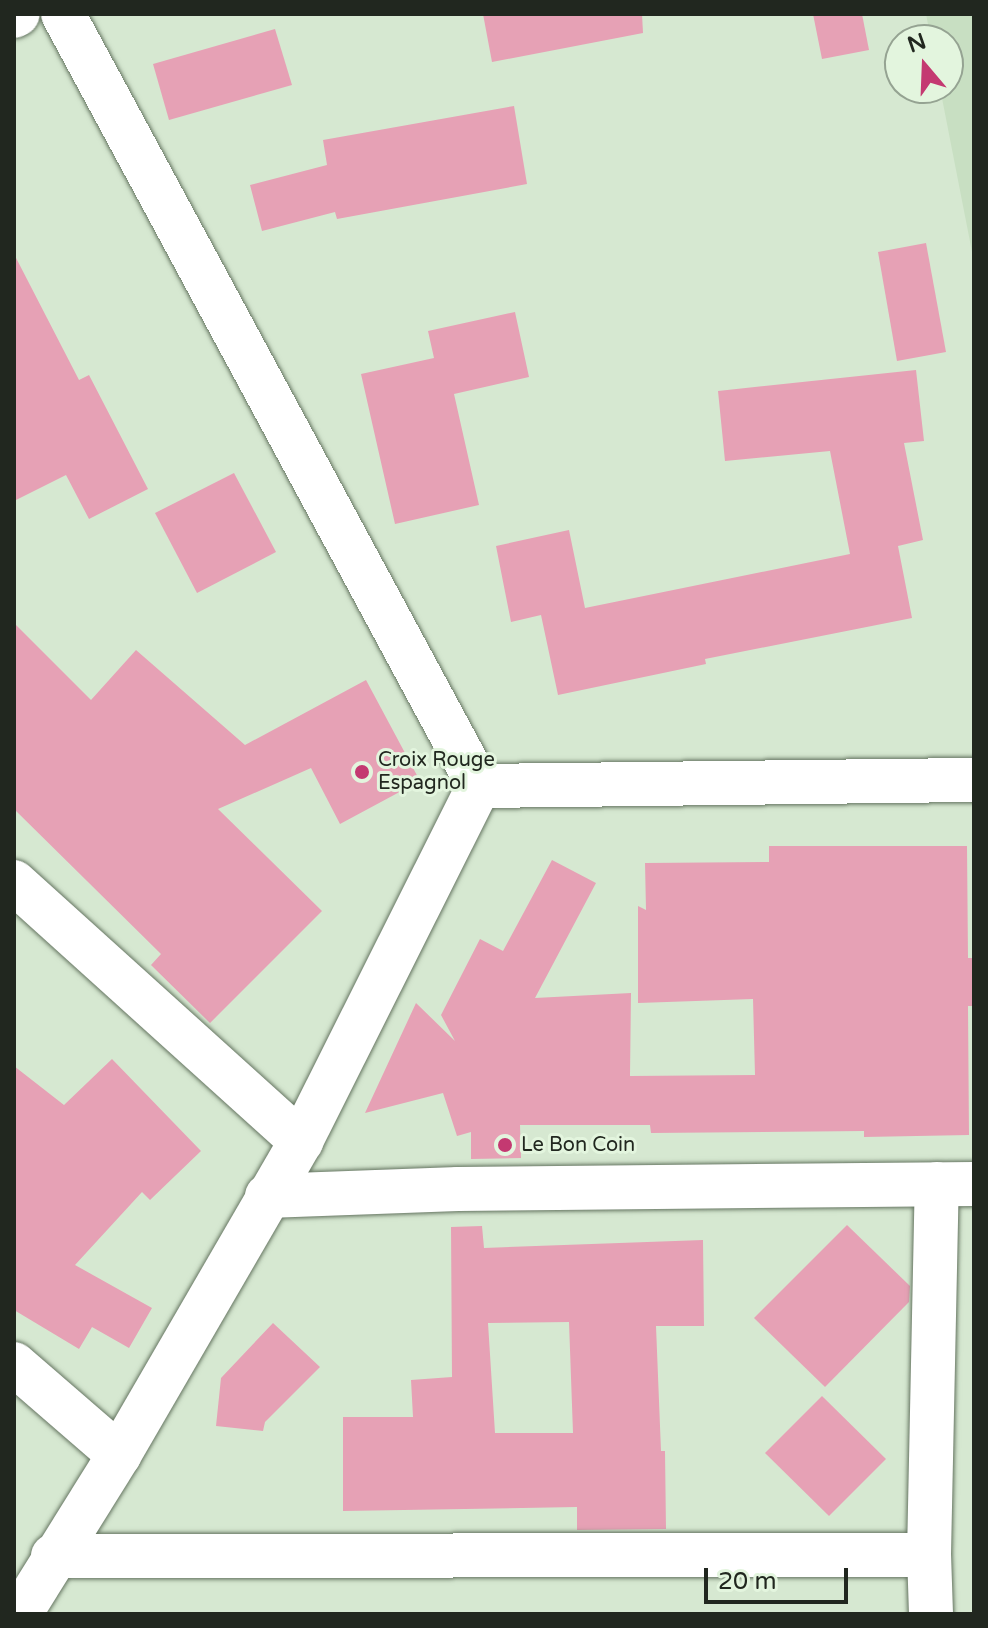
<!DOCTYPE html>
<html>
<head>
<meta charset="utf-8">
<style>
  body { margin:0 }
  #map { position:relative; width:988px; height:1628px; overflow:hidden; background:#d6e8d1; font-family:"Varela Round",sans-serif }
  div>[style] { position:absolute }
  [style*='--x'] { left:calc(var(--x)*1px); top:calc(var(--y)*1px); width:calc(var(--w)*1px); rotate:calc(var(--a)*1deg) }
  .built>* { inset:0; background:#c8dfc2 }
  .building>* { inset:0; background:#e6a1b5 }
  .roads { filter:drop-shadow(0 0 2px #657561) drop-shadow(0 0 2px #657561) }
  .minor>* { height:44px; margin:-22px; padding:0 22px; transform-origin:22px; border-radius:22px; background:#fff }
  .dots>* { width:22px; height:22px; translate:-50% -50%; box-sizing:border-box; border:4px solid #e3f5de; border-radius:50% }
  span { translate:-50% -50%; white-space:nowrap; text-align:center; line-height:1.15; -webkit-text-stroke:6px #e3f5de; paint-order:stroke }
  .poi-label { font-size:20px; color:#21271f }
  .left { translate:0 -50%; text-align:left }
  .frame { position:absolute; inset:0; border:16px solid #21271f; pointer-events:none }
  .north { position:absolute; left:884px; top:24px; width:80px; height:80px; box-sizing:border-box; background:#e3f5de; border:2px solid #95a392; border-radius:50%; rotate:341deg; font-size:22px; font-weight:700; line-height:32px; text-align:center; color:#21271f }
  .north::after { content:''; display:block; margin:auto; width:28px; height:36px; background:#c43971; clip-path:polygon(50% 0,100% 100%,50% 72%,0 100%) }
  .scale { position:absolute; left:704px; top:1568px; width:144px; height:36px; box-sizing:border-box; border:4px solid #21271f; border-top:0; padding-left:10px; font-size:24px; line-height:28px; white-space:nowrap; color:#21271f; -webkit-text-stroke:6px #e3f5de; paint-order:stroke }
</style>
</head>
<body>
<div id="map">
  <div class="built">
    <i style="clip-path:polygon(926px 14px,974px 14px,974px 262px,940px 88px,948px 88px,948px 40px,931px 40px)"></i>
  </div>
  <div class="building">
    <i style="clip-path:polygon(483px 14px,642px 14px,643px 33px,492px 62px)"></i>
    <i style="clip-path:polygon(813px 14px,862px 14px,869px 50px,822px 59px)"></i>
    <i style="clip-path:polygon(275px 29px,292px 85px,169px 120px,153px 64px)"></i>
    <i style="clip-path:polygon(514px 106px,527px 184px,337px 219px,335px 212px,262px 231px,250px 185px,327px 165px,323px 140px)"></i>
    <i style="clip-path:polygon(926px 243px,946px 352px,897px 361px,878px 252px)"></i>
    <i style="clip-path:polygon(14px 254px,79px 380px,89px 375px,148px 489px,89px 519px,66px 475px,14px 501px)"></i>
    <i style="clip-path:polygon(515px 312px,529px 377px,454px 394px,479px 505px,395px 524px,361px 374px,434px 358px,428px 331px)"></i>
    <i style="clip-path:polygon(916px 370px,924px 441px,904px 443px,923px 540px,898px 546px,912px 618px,705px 659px,706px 664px,558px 695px,541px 615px,511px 622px,496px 546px,569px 530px,585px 608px,850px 554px,830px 451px,725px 461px,718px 391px)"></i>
    <i style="clip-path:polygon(234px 473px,276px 552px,197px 593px,155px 513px)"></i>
    <i style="clip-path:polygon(14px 623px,91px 700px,136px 650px,245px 745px,366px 680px,420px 781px,340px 824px,311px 768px,218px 809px,322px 911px,210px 1023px,151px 965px,161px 954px,14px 809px)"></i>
    <i style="clip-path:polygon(769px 846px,967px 846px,968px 958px,974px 958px,974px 1006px,968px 1006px,969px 1135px,864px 1137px,864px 1131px,651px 1133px,650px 1125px,520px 1125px,521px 1158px,471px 1159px,471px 1132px,457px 1136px,443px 1093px,365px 1113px,416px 1003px,455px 1041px,441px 1015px,480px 939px,503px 951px,552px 860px,596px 883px,535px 998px,631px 993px,630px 1076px,755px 1075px,753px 999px,638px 1003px,638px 906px,646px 910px,645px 863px,769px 862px)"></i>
    <i style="clip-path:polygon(112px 1059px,201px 1151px,150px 1200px,142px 1192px,75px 1265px,152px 1308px,129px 1348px,92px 1327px,79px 1349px,14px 1310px,14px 1066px,64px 1105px)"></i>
    <i style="clip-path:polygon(847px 1225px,910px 1286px,909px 1302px,825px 1387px,754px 1318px)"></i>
    <i style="clip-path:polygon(evenodd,482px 1226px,484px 1248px,703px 1240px,704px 1326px,656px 1326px,661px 1451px,665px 1451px,666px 1529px,577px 1530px,577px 1507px,343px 1511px,343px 1417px,413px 1417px,411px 1380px,452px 1377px,451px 1227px,482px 1226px,569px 1322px,573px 1433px,495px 1433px,488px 1323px,569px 1322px)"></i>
    <i style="clip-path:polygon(273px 1323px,320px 1367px,265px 1422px,263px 1431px,216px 1426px,221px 1378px)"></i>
    <i style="clip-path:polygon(822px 1396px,886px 1459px,829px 1516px,765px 1453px)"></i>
  </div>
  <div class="roads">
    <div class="minor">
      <i style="--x:63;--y:14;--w:877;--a:61.68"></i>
      <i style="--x:14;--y:16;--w:4;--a:-27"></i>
      <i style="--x:479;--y:786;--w:495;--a:-0.7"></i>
      <i style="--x:14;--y:882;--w:387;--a:42.1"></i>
      <i style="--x:267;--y:1196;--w:191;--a:-2.1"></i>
      <i style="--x:458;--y:1189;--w:516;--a:-0.56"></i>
      <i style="--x:14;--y:1364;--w:139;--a:40.9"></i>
      <i style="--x:53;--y:1556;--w:876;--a:-0.07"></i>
      <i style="--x:20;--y:1614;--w:187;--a:-58.1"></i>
      <i style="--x:119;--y:1455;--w:363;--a:-59.9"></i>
      <i style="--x:301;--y:1141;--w:397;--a:-63.4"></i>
      <i style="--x:931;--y:1614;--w:59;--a:-91.9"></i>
      <i style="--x:929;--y:1555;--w:371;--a:-88.8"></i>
    </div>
  </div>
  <div class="dots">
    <i style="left:362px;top:772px;background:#c43971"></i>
    <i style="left:505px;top:1145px;background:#c43971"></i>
  </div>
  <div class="poi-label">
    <span class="left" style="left:378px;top:772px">Croix Rouge<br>Espagnol</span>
    <span class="left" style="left:521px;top:1145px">Le Bon Coin</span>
  </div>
  <div class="frame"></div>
  <div class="north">N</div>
  <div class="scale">20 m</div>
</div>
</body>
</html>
